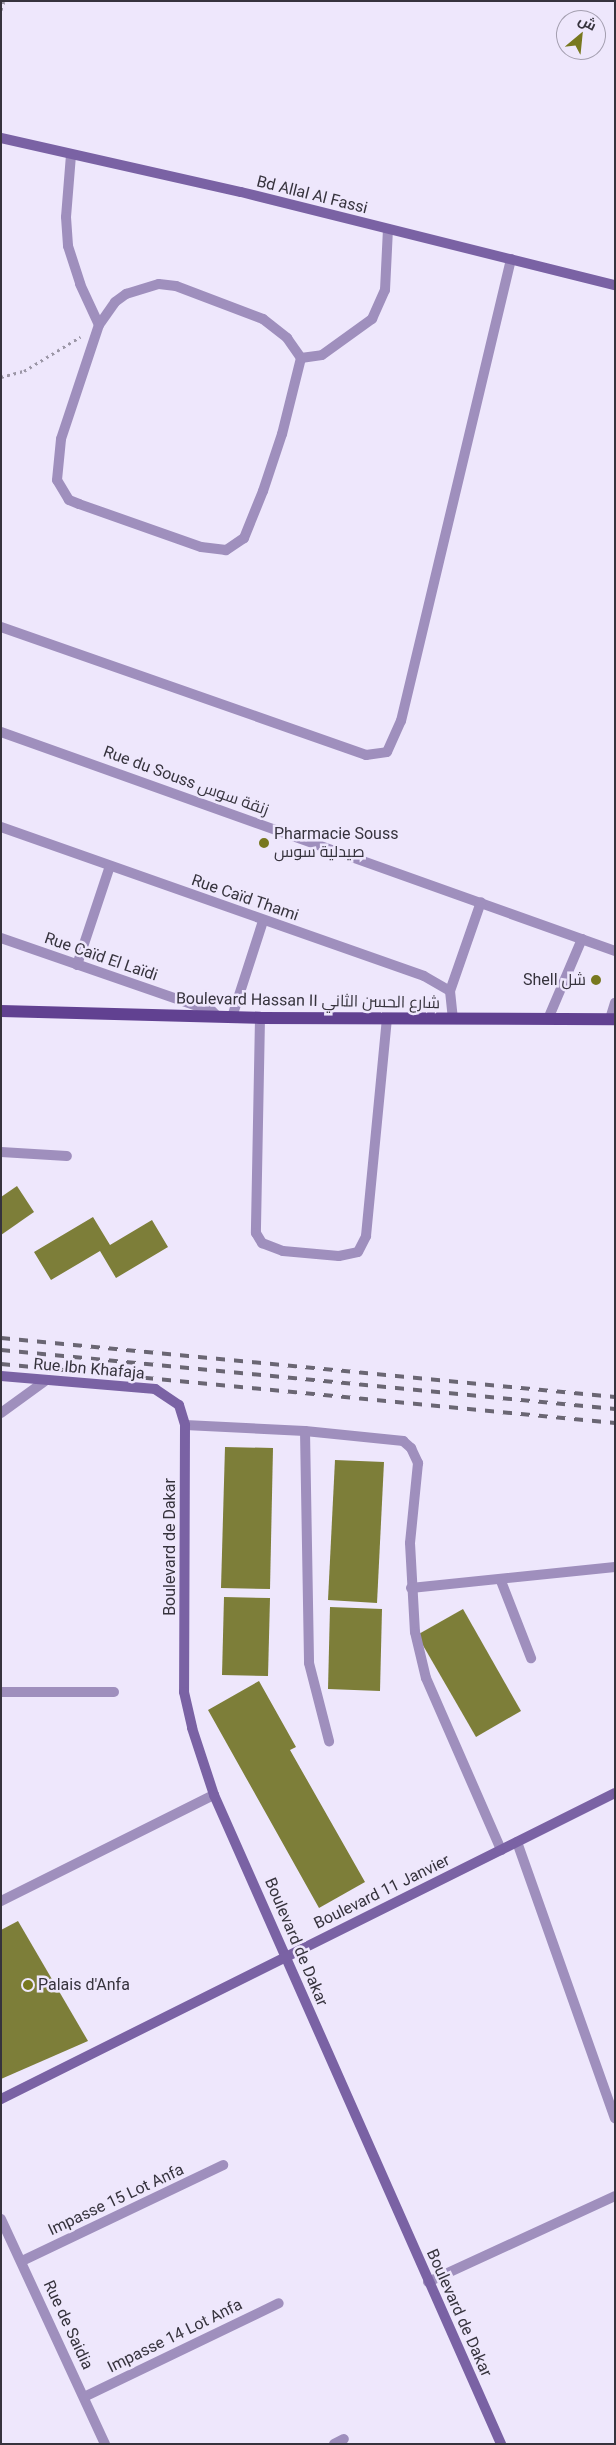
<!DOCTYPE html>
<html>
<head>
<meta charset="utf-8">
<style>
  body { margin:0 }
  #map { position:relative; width:616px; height:2445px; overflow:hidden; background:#eee7fc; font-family:Roboto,Cairo,sans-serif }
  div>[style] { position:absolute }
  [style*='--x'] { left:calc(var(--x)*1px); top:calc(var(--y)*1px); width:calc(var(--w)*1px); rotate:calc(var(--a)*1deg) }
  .building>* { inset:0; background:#7d7e39 }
  .path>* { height:3px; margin-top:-1.5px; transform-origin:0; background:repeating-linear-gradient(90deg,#9b96a6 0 2.5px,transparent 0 6.5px) }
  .lane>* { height:10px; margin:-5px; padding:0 5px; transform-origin:5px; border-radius:5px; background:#9f8fbd }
  .street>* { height:10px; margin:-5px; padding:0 5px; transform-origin:5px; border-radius:5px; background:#9f8fbd }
  .secondary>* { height:10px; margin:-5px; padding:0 5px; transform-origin:5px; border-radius:5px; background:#7a62a4 }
  .primary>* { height:12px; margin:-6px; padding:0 6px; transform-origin:6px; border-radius:6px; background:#614191 }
  .rail>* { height:4px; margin-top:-2px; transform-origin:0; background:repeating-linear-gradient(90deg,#6a6673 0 9px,transparent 0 18px) }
  .dots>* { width:14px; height:14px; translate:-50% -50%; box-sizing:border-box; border:2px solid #eee7fc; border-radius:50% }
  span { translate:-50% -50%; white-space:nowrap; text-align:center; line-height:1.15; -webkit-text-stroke:5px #eee7fc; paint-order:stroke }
  .street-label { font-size:16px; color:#36333d }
  .poi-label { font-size:16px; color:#36333d }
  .left { translate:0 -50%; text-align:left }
  .right { translate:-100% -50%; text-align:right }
  .frame { position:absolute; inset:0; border:2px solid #36333d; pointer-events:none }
  .north { position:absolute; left:556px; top:10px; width:50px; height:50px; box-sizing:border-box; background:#eee7fc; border:1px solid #a49fb0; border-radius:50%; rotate:28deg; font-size:14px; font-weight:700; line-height:20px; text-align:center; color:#36333d }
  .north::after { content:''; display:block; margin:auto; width:18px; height:22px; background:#78781f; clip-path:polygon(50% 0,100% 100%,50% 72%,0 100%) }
</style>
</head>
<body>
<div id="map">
  <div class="building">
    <i style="clip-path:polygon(17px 1186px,34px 1212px,1px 1235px,1px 1197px)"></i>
    <i style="clip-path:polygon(93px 1217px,110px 1245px,152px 1220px,168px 1247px,116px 1278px,100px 1251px,51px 1280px,34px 1252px)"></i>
    <i style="clip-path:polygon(225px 1447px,273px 1448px,270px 1589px,221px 1588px)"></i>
    <i style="clip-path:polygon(335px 1460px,384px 1462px,377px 1603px,328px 1600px)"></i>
    <i style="clip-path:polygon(224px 1597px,270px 1598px,268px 1676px,222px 1675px)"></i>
    <i style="clip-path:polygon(330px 1607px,382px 1609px,380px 1691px,328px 1689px)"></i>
    <i style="clip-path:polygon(463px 1609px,521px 1711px,476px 1737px,417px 1635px)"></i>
    <i style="clip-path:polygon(259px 1681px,296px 1747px,290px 1750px,365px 1882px,319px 1908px,208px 1710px)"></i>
    <i style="clip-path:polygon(18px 1921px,88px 2041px,1px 2079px,1px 1930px)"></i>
  </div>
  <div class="path">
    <i style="--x:1;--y:10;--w:9;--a:-72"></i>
    <i style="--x:1;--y:377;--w:24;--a:-15"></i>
    <i style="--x:24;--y:371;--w:66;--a:-31.3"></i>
  </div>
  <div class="lane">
    <i style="--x:548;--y:1019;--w:87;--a:-67"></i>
    <i style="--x:610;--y:1019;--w:17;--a:-73"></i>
    <i style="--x:185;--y:1425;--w:120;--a:2.9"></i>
    <i style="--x:305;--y:1431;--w:99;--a:5.8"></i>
    <i style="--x:403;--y:1441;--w:11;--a:41"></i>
    <i style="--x:411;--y:1448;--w:17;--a:65"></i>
    <i style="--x:418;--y:1463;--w:80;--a:95.7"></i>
    <i style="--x:410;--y:1543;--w:89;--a:86.8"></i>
    <i style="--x:415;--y:1632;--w:47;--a:76.6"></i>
    <i style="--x:426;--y:1678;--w:188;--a:66.4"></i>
    <i style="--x:305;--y:1431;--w:232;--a:89"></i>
    <i style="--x:309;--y:1663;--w:81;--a:75.6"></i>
    <i style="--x:501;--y:1581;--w:83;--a:68.7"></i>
    <i style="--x:411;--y:1588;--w:205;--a:-5.9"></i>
  </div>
  <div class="street">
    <i style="--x:71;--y:155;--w:62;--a:94.6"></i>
    <i style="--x:66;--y:217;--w:29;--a:86"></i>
    <i style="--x:68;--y:246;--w:40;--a:72"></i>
    <i style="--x:80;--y:284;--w:45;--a:65.1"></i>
    <i style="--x:159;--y:284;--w:17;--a:7"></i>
    <i style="--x:176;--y:286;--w:93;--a:20.8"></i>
    <i style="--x:263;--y:319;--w:31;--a:38"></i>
    <i style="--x:287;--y:338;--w:24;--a:55"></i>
    <i style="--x:301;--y:358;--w:78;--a:104"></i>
    <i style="--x:282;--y:434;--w:60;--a:108.4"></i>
    <i style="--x:263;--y:491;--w:51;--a:112"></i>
    <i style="--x:244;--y:538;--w:22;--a:146"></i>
    <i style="--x:226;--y:550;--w:25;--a:-173"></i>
    <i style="--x:201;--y:547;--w:129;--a:-160.6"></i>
    <i style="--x:79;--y:504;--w:11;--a:-158"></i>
    <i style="--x:69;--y:500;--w:23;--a:-121"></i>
    <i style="--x:57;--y:480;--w:41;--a:-84.4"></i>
    <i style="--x:61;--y:439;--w:120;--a:-71.6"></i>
    <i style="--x:99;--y:325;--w:28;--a:-55"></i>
    <i style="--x:115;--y:302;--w:14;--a:-36"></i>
    <i style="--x:126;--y:294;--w:34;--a:-17"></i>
    <i style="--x:301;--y:358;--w:21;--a:-8"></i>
    <i style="--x:322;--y:355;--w:62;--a:-35.8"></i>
    <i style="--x:372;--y:319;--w:32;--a:-66"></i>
    <i style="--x:385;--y:290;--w:61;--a:-87.2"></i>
    <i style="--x:1;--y:627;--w:387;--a:19.3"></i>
    <i style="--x:366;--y:755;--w:21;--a:-8"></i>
    <i style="--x:387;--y:752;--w:34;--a:-66"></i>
    <i style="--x:401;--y:721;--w:475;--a:-76.6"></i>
    <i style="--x:1;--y:732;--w:652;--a:19.63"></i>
    <i style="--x:1;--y:827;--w:448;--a:19.4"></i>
    <i style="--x:424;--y:976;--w:30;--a:30"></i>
    <i style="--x:450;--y:991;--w:27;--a:84"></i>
    <i style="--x:1;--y:938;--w:223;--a:19.1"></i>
    <i style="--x:212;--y:1011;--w:8;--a:45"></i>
    <i style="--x:77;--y:965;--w:104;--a:-71.6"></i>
    <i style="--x:450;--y:991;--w:94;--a:-70.8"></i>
    <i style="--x:232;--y:1017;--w:101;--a:-72.1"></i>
    <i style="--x:260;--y:1018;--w:215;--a:91.1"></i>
    <i style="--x:256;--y:1233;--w:12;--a:59"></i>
    <i style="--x:262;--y:1243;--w:22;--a:21"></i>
    <i style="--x:283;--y:1251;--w:56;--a:5.1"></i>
    <i style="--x:339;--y:1256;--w:19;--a:-12"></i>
    <i style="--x:358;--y:1252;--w:18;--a:-63"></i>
    <i style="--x:366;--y:1236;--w:219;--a:-84.5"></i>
    <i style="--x:1;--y:1152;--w:66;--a:3.5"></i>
    <i style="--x:1;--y:1413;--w:54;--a:-36"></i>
    <i style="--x:1;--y:1692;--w:113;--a:0"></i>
    <i style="--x:517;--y:1842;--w:293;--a:70.5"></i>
    <i style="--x:1;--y:1901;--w:238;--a:-26.5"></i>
    <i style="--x:1;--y:2219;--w:248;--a:65.2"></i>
    <i style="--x:22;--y:2261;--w:223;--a:-25.5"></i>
    <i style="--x:428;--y:2282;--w:206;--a:-24.7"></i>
    <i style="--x:84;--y:2397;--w:216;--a:-25.7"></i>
    <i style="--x:334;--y:2444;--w:11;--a:-27"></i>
  </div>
  <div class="secondary">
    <i style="--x:1;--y:138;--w:246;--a:12.7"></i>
    <i style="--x:241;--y:192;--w:385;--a:14"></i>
    <i style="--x:1;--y:1376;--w:155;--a:4.8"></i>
    <i style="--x:155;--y:1389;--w:29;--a:34"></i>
    <i style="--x:179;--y:1405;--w:21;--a:73"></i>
    <i style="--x:185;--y:1425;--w:267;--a:90.2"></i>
    <i style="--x:184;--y:1692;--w:37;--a:77"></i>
    <i style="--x:192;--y:1728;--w:71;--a:71.8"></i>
    <i style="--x:214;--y:1795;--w:710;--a:66.14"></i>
    <i style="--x:1;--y:2099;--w:686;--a:-26.49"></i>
  </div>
  <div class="primary">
    <i style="--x:1;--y:1011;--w:259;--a:1.5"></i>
    <i style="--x:260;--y:1018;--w:355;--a:0.2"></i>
  </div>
  <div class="rail">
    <i style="--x:1;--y:1338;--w:617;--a:5.49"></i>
    <i style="--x:1;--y:1350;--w:617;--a:5.49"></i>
    <i style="--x:1;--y:1364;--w:617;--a:5.49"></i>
  </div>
  <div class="dots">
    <i style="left:264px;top:843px;background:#78781f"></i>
    <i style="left:596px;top:980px;background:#78781f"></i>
    <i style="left:28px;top:1985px;background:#78781f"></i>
  </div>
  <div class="street-label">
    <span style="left:312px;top:195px;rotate:14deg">Bd Allal Al Fassi</span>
    <span style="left:186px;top:781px;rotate:20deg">Rue du Souss زنقة سوس</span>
    <span style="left:245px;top:898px;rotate:19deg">Rue Caïd Thami</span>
    <span style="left:101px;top:957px;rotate:19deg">Rue Caïd El Laïdi</span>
    <span style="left:308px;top:1001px;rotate:1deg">Boulevard Hassan II شارع الحسن الثاني</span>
    <span style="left:89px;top:1369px;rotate:5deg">Rue Ibn Khafaja</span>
    <span style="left:170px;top:1547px;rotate:-90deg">Boulevard de Dakar</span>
    <span style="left:382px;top:1892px;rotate:-26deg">Boulevard 11 Janvier</span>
    <span style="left:296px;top:1942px;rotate:67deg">Boulevard de Dakar</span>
    <span style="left:116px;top:2200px;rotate:-25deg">Impasse 15 Lot Anfa</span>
    <span style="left:459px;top:2313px;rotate:66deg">Boulevard de Dakar</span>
    <span style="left:68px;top:2325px;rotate:65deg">Rue de Saidia</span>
    <span style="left:175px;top:2336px;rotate:-26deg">Impasse 14 Lot Anfa</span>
  </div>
  <div class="poi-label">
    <span class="left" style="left:274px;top:843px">Pharmacie Souss<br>صيدلية سوس</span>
    <span class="right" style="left:586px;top:980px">Shell شل</span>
    <span class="left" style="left:38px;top:1985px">Palais d'Anfa</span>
  </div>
  <div class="frame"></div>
  <div class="north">ش</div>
</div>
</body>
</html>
